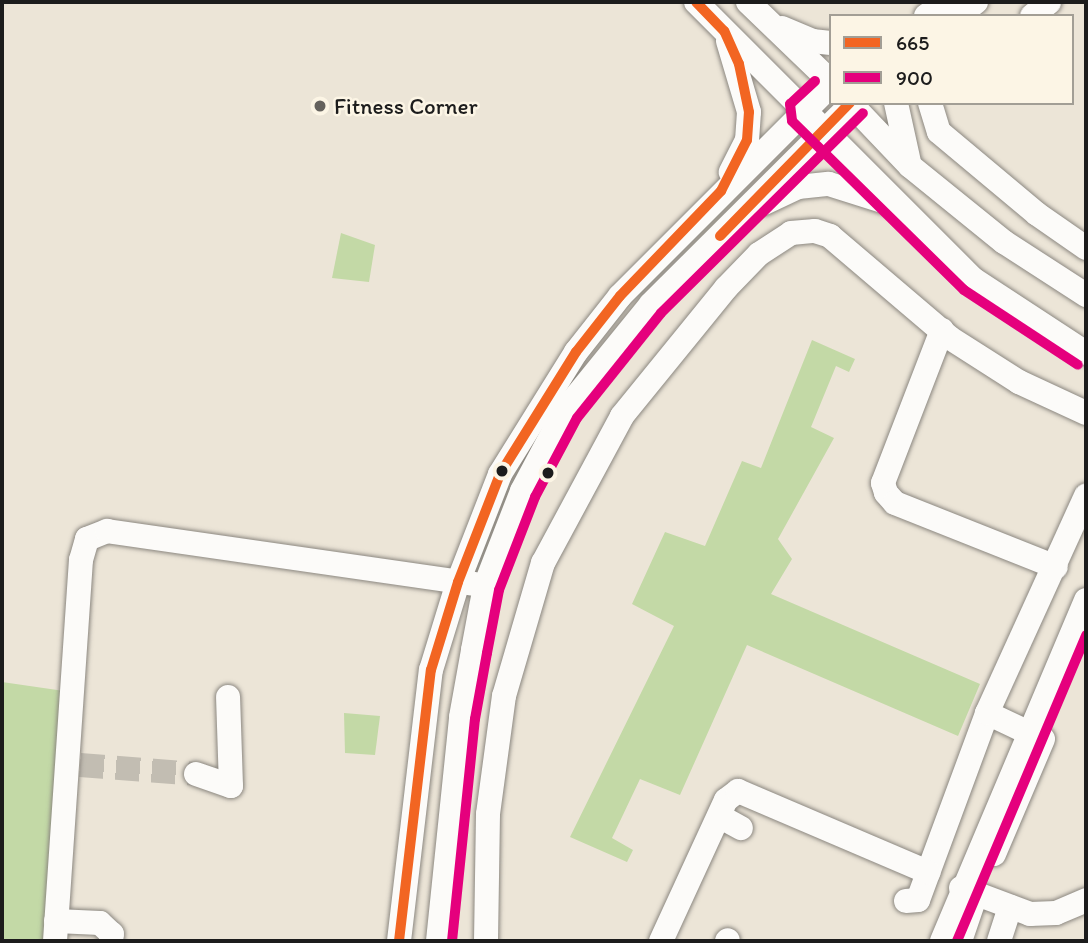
<!DOCTYPE html>
<html>
<head>
<meta charset="utf-8">
<style>
  body { margin:0 }
  #map { position:relative; width:1088px; height:943px; overflow:hidden; background:#ece5d7; font-family:Itim,sans-serif }
  div>[style] { position:absolute }
  [style*='--x'] { left:calc(var(--x)*1px); top:calc(var(--y)*1px); width:calc(var(--w)*1px); rotate:calc(var(--a)*1deg) }
  .green>* { inset:0; background:#c3d9a6 }
  .minor-tunnel>* { height:24px; margin-top:-12px; transform-origin:0; background:repeating-linear-gradient(90deg,#c2bdb2 0 24px,transparent 0 36px) }
  .roads { filter:drop-shadow(0 0 2px #8b8780) drop-shadow(0 0 2px #8b8780) }
  .minor>* { height:24px; margin:-12px; padding:0 12px; transform-origin:12px; border-radius:12px; background:#fcfbf9 }
  .bus-1>* { height:10px; margin:-5px; padding:0 5px; transform-origin:5px; border-radius:5px; background:#f26522 }
  .bus-2>* { height:10px; margin:-5px; padding:0 5px; transform-origin:5px; border-radius:5px; background:#e5007d }
  .dots>* { width:19px; height:19px; translate:-50% -50%; box-sizing:border-box; border:4px solid #fcf5e5; border-radius:50% }
  span { translate:-50% -50%; white-space:nowrap; text-align:center; line-height:1.15; -webkit-text-stroke:5px #fcf5e5; paint-order:stroke }
  .poi-label { font-size:23px; color:#1c1c1c }
  .left { translate:0 -50%; text-align:left }
  .frame { position:absolute; inset:0; border:4px solid #1c1c1c; pointer-events:none }
  .legend { position:absolute; left:829px; top:14px; width:245px; height:91px; box-sizing:border-box; background:#fcf5e5; border:2px solid #a29e95; margin:0; padding:9px 12px; list-style:none; font-size:21px; color:#1c1c1c }
  .legend li { display:flex; align-items:center; gap:14px; height:35px }
  .legend b { width:35px; border:2px solid #a29e95 }
</style>
</head>
<body>
<div id="map">
  <div class="green">
    <i style="clip-path:polygon(341px 233px,375px 245px,369px 282px,332px 278px)"></i>
    <i style="clip-path:polygon(812px 340px,855px 359px,849px 372px,836px 366px,811px 427px,834px 438px,778px 539px,792px 559px,771px 594px,980px 684px,958px 736px,747px 645px,680px 795px,640px 779px,612px 838px,633px 850px,627px 862px,570px 837px,674px 626px,632px 604px,665px 532px,705px 546px,742px 461px,761px 468px)"></i>
    <i style="clip-path:polygon(2px 682px,71px 692px,53px 941px,2px 941px)"></i>
    <i style="clip-path:polygon(344px 713px,380px 716px,375px 755px,345px 753px)"></i>
  </div>
  <div class="minor-tunnel">
    <i style="--x:80;--y:765;--w:116;--a:4.4"></i>
  </div>
  <div class="roads">
    <div class="minor">
      <i style="--x:696;--y:2;--w:392;--a:45"></i>
      <i style="--x:973;--y:279;--w:135;--a:33.2"></i>
      <i style="--x:748;--y:2;--w:115;--a:43.9"></i>
      <i style="--x:926;--y:16;--w:24;--a:-36"></i>
      <i style="--x:958;--y:16;--w:23;--a:-38"></i>
      <i style="--x:1032;--y:16;--w:22;--a:-39"></i>
      <i style="--x:782;--y:28;--w:33;--a:23"></i>
      <i style="--x:812;--y:41;--w:19;--a:6"></i>
      <i style="--x:728;--y:41;--w:74;--a:73.5"></i>
      <i style="--x:749;--y:112;--w:28;--a:94"></i>
      <i style="--x:747;--y:140;--w:36;--a:117"></i>
      <i style="--x:850;--y:103;--w:87;--a:46.4"></i>
      <i style="--x:910;--y:166;--w:121;--a:39"></i>
      <i style="--x:1004;--y:242;--w:98;--a:32.9"></i>
      <i style="--x:896;--y:103;--w:60;--a:77.6"></i>
      <i style="--x:930;--y:103;--w:30;--a:73"></i>
      <i style="--x:939;--y:132;--w:128;--a:39.9"></i>
      <i style="--x:1037;--y:214;--w:60;--a:34.8"></i>
      <i style="--x:764;--y:203;--w:38;--a:-25"></i>
      <i style="--x:798;--y:187;--w:31;--a:-6"></i>
      <i style="--x:829;--y:184;--w:63;--a:17.6"></i>
      <i style="--x:942;--y:330;--w:164;--a:111.1"></i>
      <i style="--x:883;--y:483;--w:10;--a:73"></i>
      <i style="--x:886;--y:493;--w:13;--a:48"></i>
      <i style="--x:895;--y:503;--w:173;--a:21.7"></i>
      <i style="--x:987;--y:713;--w:61;--a:25.3"></i>
      <i style="--x:196;--y:774;--w:37;--a:19"></i>
      <i style="--x:231;--y:786;--w:89;--a:-91.9"></i>
      <i style="--x:719;--y:816;--w:25;--a:29"></i>
      <i style="--x:994;--y:854;--w:125;--a:-66.9"></i>
      <i style="--x:961;--y:888;--w:74;--a:20.6"></i>
      <i style="--x:1030;--y:914;--w:26;--a:-2"></i>
      <i style="--x:1056;--y:913;--w:33;--a:-23"></i>
      <i style="--x:906;--y:901;--w:12;--a:-5"></i>
      <i style="--x:918;--y:900;--w:199;--a:-69.7"></i>
      <i style="--x:987;--y:713;--w:239;--a:-65.5"></i>
      <i style="--x:56;--y:921;--w:44;--a:2.6"></i>
      <i style="--x:100;--y:923;--w:16;--a:43"></i>
      <i style="--x:112;--y:934;--w:7;--a:98"></i>
      <i style="--x:55;--y:941;--w:382;--a:-86.1"></i>
      <i style="--x:81;--y:560;--w:22;--a:-74"></i>
      <i style="--x:87;--y:539;--w:22;--a:-22"></i>
      <i style="--x:107;--y:531;--w:371;--a:8.2"></i>
      <i style="--x:399;--y:941;--w:273;--a:-83.3"></i>
      <i style="--x:431;--y:670;--w:92;--a:-72.9"></i>
      <i style="--x:458;--y:582;--w:116;--a:-68.7"></i>
      <i style="--x:500;--y:474;--w:144;--a:-58.1"></i>
      <i style="--x:576;--y:352;--w:71;--a:-51.8"></i>
      <i style="--x:620;--y:296;--w:298;--a:-45"></i>
      <i style="--x:438;--y:941;--w:225;--a:-84.1"></i>
      <i style="--x:461;--y:717;--w:68;--a:-79.8"></i>
      <i style="--x:473;--y:650;--w:65;--a:-79.4"></i>
      <i style="--x:485;--y:586;--w:102;--a:-68.7"></i>
      <i style="--x:522;--y:491;--w:92;--a:-62"></i>
      <i style="--x:565;--y:410;--w:136;--a:-50.9"></i>
      <i style="--x:651;--y:304;--w:285;--a:-44.9"></i>
      <i style="--x:486;--y:941;--w:127;--a:-89.1"></i>
      <i style="--x:488;--y:814;--w:119;--a:-82.3"></i>
      <i style="--x:504;--y:696;--w:139;--a:-73.7"></i>
      <i style="--x:543;--y:563;--w:167;--a:-61.7"></i>
      <i style="--x:622;--y:416;--w:165;--a:-50.9"></i>
      <i style="--x:726;--y:288;--w:47;--a:-45.9"></i>
      <i style="--x:759;--y:254;--w:38;--a:-33"></i>
      <i style="--x:791;--y:233;--w:24;--a:-5"></i>
      <i style="--x:815;--y:231;--w:16;--a:18"></i>
      <i style="--x:830;--y:236;--w:157;--a:40.4"></i>
      <i style="--x:950;--y:338;--w:82;--a:32.5"></i>
      <i style="--x:1019;--y:382;--w:74;--a:24.8"></i>
      <i style="--x:661;--y:941;--w:155;--a:-65.3"></i>
      <i style="--x:726;--y:800;--w:15;--a:-37"></i>
      <i style="--x:738;--y:791;--w:207;--a:23.1"></i>
      <i style="--x:727;--y:941;--w:1;--a:-45"></i>
      <i style="--x:942;--y:941;--w:370;--a:-67.1"></i>
      <i style="--x:960;--y:941;--w:40;--a:-71.1"></i>
      <i style="--x:999;--y:941;--w:36;--a:-72"></i>
    </div>
  </div>
  <div class="bus-1">
    <i style="--x:720;--y:236;--w:186;--a:-45.7"></i>
    <i style="--x:399;--y:941;--w:273;--a:-83.3"></i>
    <i style="--x:431;--y:670;--w:92;--a:-72.9"></i>
    <i style="--x:458;--y:582;--w:116;--a:-68.7"></i>
    <i style="--x:500;--y:474;--w:144;--a:-58.1"></i>
    <i style="--x:576;--y:352;--w:71;--a:-51.8"></i>
    <i style="--x:620;--y:296;--w:146;--a:-46.1"></i>
    <i style="--x:721;--y:191;--w:57;--a:-63"></i>
    <i style="--x:747;--y:140;--w:28;--a:-86"></i>
    <i style="--x:749;--y:112;--w:49;--a:-101.8"></i>
    <i style="--x:739;--y:64;--w:36;--a:-114"></i>
    <i style="--x:724;--y:31;--w:40;--a:-134"></i>
  </div>
  <div class="bus-2">
    <i style="--x:815;--y:81;--w:34;--a:137"></i>
    <i style="--x:790;--y:104;--w:17;--a:83"></i>
    <i style="--x:792;--y:121;--w:241;--a:44.5"></i>
    <i style="--x:964;--y:290;--w:136;--a:33.3"></i>
    <i style="--x:452;--y:941;--w:223;--a:-84.1"></i>
    <i style="--x:475;--y:719;--w:67;--a:-79.7"></i>
    <i style="--x:487;--y:653;--w:64;--a:-79.2"></i>
    <i style="--x:499;--y:590;--w:100;--a:-68.8"></i>
    <i style="--x:535;--y:497;--w:89;--a:-62"></i>
    <i style="--x:577;--y:418;--w:134;--a:-51.3"></i>
    <i style="--x:661;--y:313;--w:284;--a:-44.7"></i>
    <i style="--x:957;--y:941;--w:332;--a:-67.1"></i>
  </div>
  <div class="dots">
    <i style="left:320px;top:106px;background:#65625d"></i>
    <i style="left:502px;top:471px;background:#1c1c1c"></i>
    <i style="left:548px;top:473px;background:#1c1c1c"></i>
  </div>
  <div class="poi-label">
    <span class="left" style="left:334px;top:106px">Fitness Corner</span>
  </div>
  <div class="frame"></div>
  <ul class="legend">
  <li><b style="height:9px;background:#f26522"></b>665</li>
  <li><b style="height:9px;background:#e5007d"></b>900</li>
  </ul>
</div>
</body>
</html>
